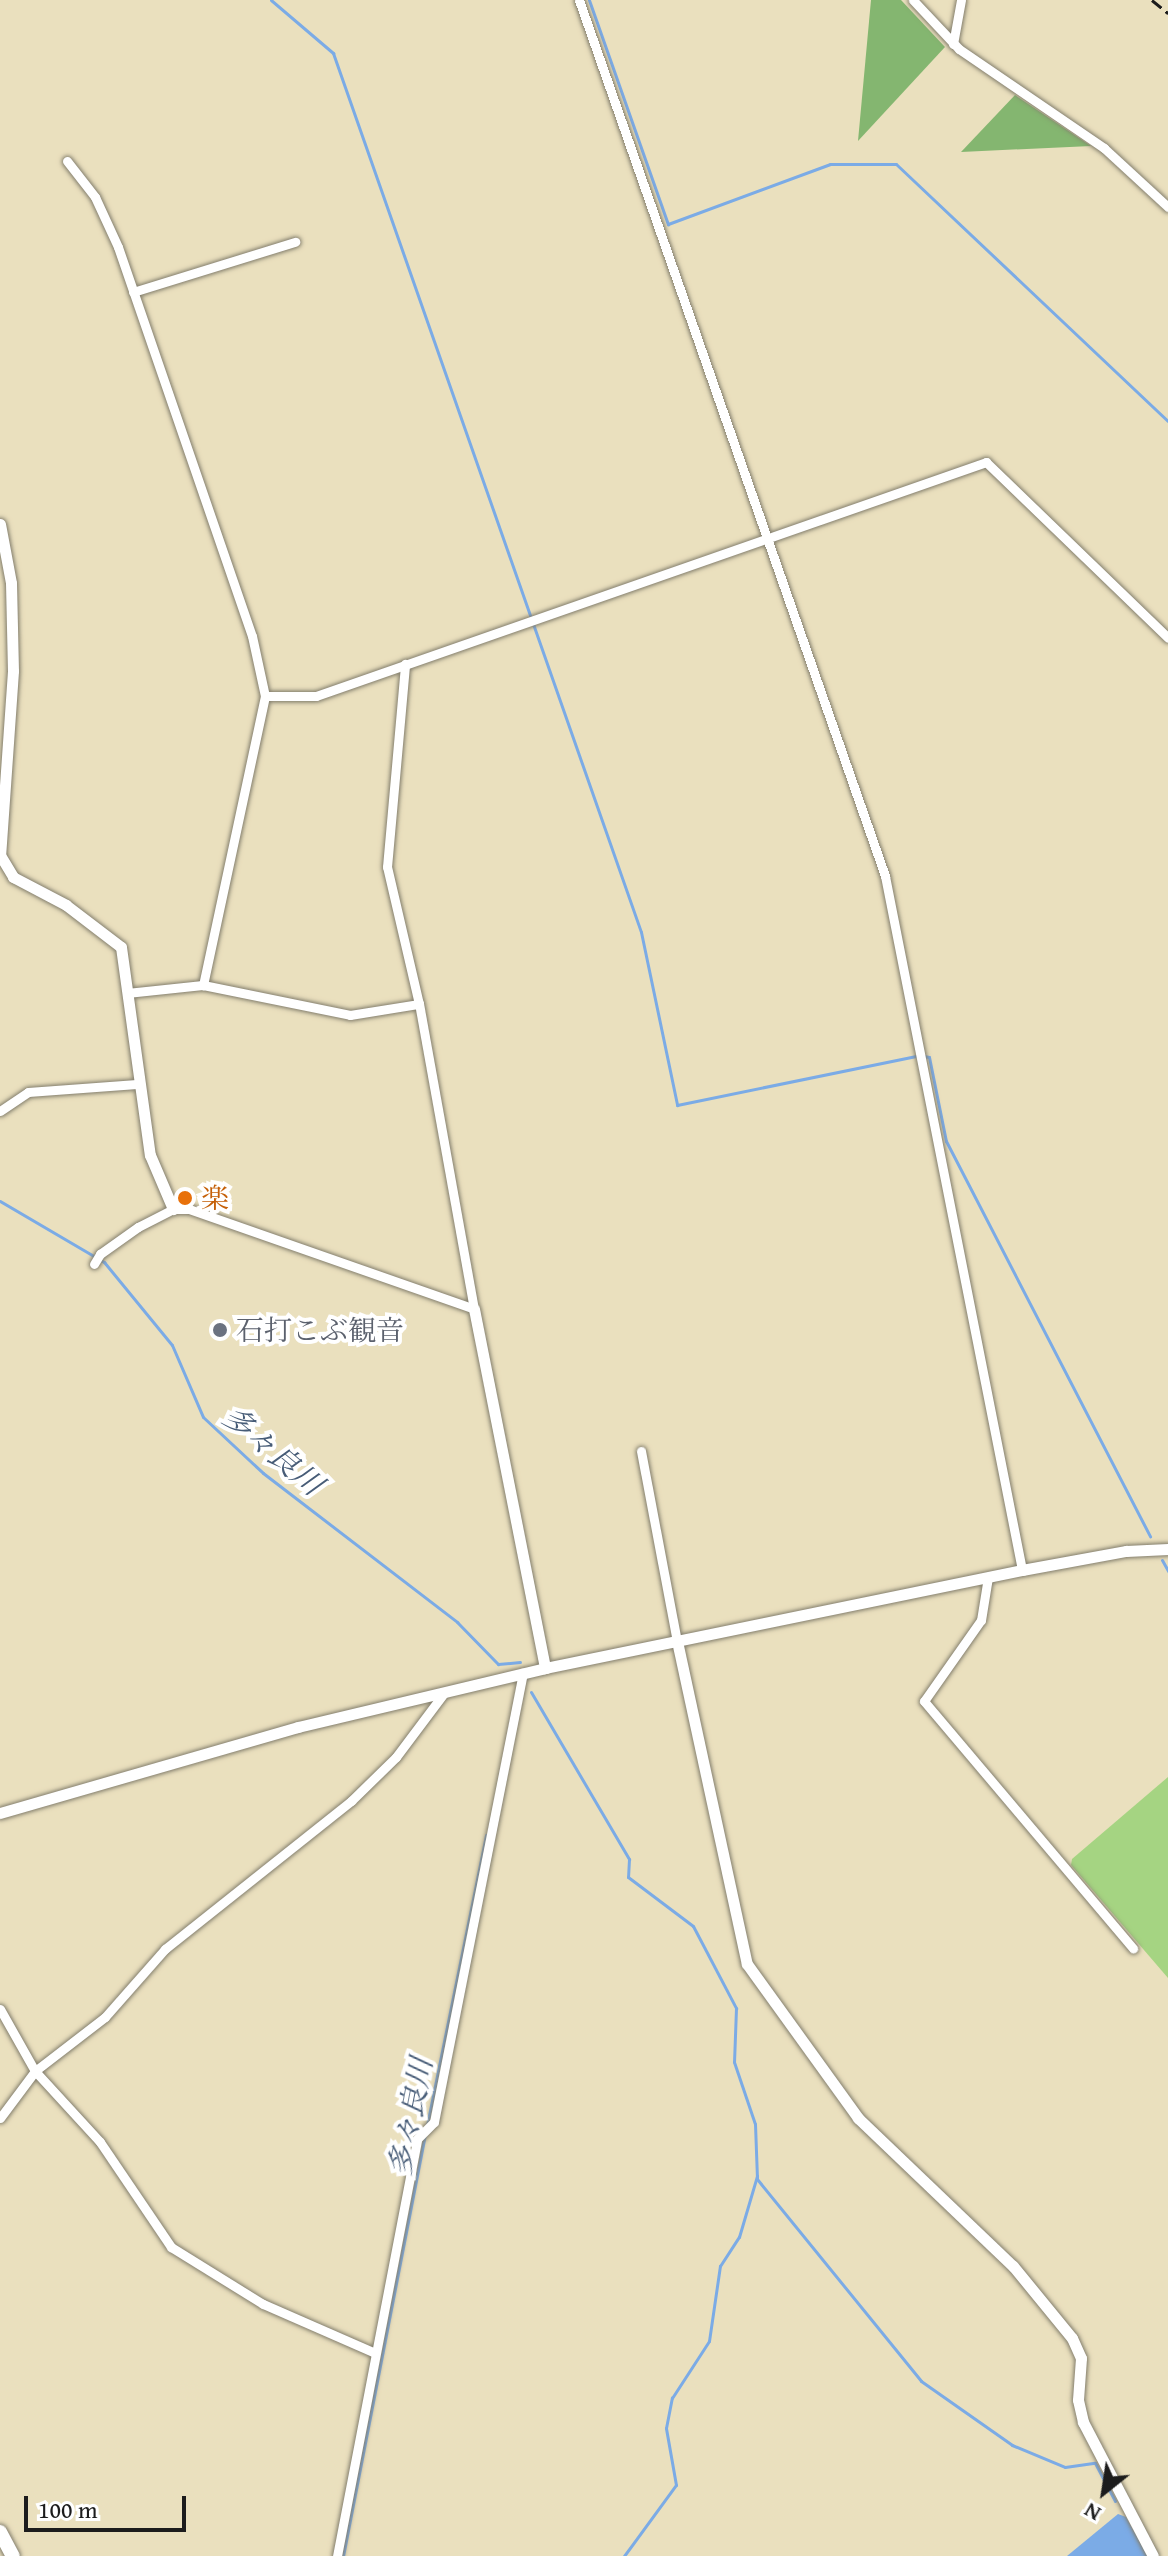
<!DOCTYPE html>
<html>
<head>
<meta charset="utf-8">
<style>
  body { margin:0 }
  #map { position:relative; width:1168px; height:2556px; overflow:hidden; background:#eae0be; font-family:"Gentium Book Plus","Noto Serif JP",serif }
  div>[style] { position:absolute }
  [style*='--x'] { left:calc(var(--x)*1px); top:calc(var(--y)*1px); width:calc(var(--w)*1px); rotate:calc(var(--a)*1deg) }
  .green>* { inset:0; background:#a5d482 }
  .forest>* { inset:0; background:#84b670 }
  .water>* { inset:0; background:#7babe6 }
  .stream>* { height:3px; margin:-1.5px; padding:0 1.5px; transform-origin:1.5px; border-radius:1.5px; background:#7babe6 }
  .roads { filter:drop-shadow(0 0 2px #837e6d) drop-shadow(0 0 2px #837e6d) }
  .minor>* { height:9px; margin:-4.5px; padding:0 4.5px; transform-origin:4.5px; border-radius:4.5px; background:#fff }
  .tertiary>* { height:11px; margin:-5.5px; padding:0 5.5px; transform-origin:5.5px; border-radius:5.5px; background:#fff }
  .trunk>* { height:14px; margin:-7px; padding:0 7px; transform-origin:7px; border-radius:7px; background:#fff }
  .rail>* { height:3px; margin-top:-1.5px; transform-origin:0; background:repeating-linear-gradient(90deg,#1c1c1c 0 12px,transparent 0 18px) }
  .dots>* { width:22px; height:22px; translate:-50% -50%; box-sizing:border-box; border:4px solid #fff; border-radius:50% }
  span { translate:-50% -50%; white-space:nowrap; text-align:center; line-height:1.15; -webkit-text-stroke:8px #fff; paint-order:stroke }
  .food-label { font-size:28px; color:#c56008 }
  .left { translate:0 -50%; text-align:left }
  .worship-label { font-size:28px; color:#5b616d }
  .water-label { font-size:30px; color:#475c77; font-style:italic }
  .north { position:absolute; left:1064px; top:2452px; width:80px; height:80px; -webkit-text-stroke:6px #fff; paint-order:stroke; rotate:210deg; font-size:22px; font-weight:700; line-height:32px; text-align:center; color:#1c1c1c }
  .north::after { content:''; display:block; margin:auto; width:28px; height:36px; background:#1c1c1c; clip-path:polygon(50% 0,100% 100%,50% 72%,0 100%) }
  .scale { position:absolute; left:24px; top:2496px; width:162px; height:36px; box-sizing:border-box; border:4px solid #1c1c1c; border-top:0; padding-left:10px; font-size:24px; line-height:28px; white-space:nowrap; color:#1c1c1c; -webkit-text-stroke:6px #fff; paint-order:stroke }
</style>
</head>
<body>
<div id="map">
  <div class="green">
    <i style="clip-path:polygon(1168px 1777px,1168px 1978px,1071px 1865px,1072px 1859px)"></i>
  </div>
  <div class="forest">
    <i style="clip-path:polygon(871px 0,901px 0,945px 47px,858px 141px)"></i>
    <i style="clip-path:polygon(1015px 95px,1091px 146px,961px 152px)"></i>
  </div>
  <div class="water">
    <i style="clip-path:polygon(1118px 2514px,1126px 2517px,1148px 2556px,1067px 2556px)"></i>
  </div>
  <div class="stream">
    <i style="--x:271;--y:0;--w:82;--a:40.5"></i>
    <i style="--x:333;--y:53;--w:931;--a:70.69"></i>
    <i style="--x:641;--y:932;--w:177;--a:78.2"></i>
    <i style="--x:677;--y:1105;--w:244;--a:-11.6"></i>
    <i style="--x:589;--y:0;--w:238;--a:70.6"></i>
    <i style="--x:668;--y:224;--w:173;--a:-20.3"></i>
    <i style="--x:830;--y:164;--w:66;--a:0"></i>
    <i style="--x:896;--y:164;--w:374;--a:43.4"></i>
    <i style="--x:924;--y:1056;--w:5;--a:11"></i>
    <i style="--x:929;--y:1057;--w:86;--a:78.6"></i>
    <i style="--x:946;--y:1141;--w:445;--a:62.7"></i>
    <i style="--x:0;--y:1201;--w:121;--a:30.4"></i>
    <i style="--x:104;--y:1262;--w:107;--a:50.7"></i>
    <i style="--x:172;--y:1345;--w:78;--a:66.7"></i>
    <i style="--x:203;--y:1417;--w:82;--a:43"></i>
    <i style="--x:263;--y:1473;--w:245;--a:37.5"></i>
    <i style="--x:457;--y:1622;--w:59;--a:45.7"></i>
    <i style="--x:498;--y:1664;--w:22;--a:-5"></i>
    <i style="--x:1162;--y:1560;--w:13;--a:61"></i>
    <i style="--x:531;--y:1692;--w:194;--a:59.6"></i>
    <i style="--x:629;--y:1859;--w:18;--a:93"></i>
    <i style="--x:628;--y:1877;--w:81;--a:37"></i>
    <i style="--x:693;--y:1926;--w:93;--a:62.3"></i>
    <i style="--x:736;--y:2008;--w:54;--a:92.1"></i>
    <i style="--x:734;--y:2062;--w:65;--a:71.3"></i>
    <i style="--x:755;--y:2124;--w:55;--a:87.9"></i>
    <i style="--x:757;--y:2179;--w:260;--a:50.9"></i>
    <i style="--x:921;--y:2381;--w:111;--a:35.1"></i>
    <i style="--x:1012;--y:2445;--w:57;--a:22.5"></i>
    <i style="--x:1065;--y:2467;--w:30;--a:-8"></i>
    <i style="--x:1095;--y:2463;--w:43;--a:62.2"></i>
    <i style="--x:427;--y:2125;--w:296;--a:-78.5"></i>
    <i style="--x:343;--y:2556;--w:428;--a:-79"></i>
    <i style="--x:624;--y:2556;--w:88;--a:-53.8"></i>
    <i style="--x:676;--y:2485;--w:58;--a:-100"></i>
    <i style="--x:666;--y:2428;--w:31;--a:-79"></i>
    <i style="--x:672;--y:2398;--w:68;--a:-57"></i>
    <i style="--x:709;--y:2341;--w:76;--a:-81.7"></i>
    <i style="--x:720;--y:2266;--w:35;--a:-57"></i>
    <i style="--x:739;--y:2237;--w:64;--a:-73.6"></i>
  </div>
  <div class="roads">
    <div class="minor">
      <i style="--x:579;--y:0;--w:928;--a:70.74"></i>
      <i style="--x:885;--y:876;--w:707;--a:78.83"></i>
      <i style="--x:913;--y:0;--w:67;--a:46.8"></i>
      <i style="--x:959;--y:49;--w:176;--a:34.3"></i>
      <i style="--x:1104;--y:148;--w:87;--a:42.7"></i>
      <i style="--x:953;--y:44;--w:45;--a:-79.7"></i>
      <i style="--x:67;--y:161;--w:46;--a:52.1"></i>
      <i style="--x:95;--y:197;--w:55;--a:65.3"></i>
      <i style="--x:118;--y:247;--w:411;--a:71"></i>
      <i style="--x:252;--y:636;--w:61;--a:77.8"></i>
      <i style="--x:265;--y:696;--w:296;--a:102.1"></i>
      <i style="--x:133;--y:292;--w:170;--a:-17.2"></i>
      <i style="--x:265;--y:696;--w:51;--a:0"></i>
      <i style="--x:316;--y:696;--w:710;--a:-19.25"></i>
      <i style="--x:986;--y:462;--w:253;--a:44"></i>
      <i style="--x:127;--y:993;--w:76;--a:-6"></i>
      <i style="--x:203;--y:985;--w:150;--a:11.5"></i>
      <i style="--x:350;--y:1015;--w:70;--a:-9.1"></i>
      <i style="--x:0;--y:1111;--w:34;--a:-34"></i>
      <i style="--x:28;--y:1092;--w:109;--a:-4.2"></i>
      <i style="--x:94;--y:1264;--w:12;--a:-59"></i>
      <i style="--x:100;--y:1254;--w:47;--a:-35.4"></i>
      <i style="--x:138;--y:1227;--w:39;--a:-27"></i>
      <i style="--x:173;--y:1209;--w:16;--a:0"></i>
      <i style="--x:189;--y:1209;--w:302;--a:19.3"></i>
      <i style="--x:474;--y:1309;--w:310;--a:-100.2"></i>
      <i style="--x:419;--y:1004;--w:141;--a:-103.1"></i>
      <i style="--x:387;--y:867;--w:204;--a:-84.9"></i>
      <i style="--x:641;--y:1451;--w:193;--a:79.3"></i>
      <i style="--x:988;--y:1577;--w:44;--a:99.2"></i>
      <i style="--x:981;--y:1620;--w:99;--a:125.1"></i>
      <i style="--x:924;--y:1701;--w:324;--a:49.8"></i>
      <i style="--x:0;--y:2009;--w:71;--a:60.6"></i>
      <i style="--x:35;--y:2071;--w:96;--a:47.5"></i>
      <i style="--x:100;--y:2142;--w:127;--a:55.9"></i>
      <i style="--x:171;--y:2247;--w:108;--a:31.8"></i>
      <i style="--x:263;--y:2304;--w:122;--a:23.6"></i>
      <i style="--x:0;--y:2118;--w:59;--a:-53.3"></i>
      <i style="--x:35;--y:2071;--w:88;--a:-37.6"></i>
      <i style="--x:105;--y:2017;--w:91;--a:-48.6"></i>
      <i style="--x:165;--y:1949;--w:238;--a:-38.5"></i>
      <i style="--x:351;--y:1801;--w:63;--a:-44.4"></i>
      <i style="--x:396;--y:1757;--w:80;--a:-53.1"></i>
      <i style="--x:337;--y:2556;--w:425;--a:-79.1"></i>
      <i style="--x:417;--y:2139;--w:24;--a:-45"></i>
      <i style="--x:434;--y:2122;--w:458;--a:-78.8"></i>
    </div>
    <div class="tertiary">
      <i style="--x:0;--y:524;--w:60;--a:79.4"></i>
      <i style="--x:11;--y:583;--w:88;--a:88.7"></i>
      <i style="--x:13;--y:671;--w:184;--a:94"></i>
      <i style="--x:0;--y:855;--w:26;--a:59"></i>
      <i style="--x:13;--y:877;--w:60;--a:27.8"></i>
      <i style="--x:66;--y:905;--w:69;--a:37.4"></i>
      <i style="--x:121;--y:947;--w:210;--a:82.1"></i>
      <i style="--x:150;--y:1155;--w:59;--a:66.9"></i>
      <i style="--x:474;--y:1309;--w:366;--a:78.8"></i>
      <i style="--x:677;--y:1641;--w:330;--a:77.8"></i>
      <i style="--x:747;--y:1964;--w:190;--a:54.2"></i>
      <i style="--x:858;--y:2118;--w:214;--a:43.7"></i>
      <i style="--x:1013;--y:2266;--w:93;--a:50.7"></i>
      <i style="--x:1072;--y:2338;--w:22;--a:66"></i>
      <i style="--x:1081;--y:2358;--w:42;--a:94.1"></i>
      <i style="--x:1078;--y:2400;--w:23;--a:77"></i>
      <i style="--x:1083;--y:2422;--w:151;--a:62.4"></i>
      <i style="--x:0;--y:1813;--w:310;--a:-16.1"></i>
      <i style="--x:298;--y:1727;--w:254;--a:-13.4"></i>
      <i style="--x:545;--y:1668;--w:487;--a:-11.6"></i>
      <i style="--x:1022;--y:1570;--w:106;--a:-10.4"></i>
      <i style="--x:1126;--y:1551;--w:42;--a:-2.7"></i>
    </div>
    <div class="trunk">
      <i style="--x:0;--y:2532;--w:27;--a:62"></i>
    </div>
  </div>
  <div class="rail">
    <i style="--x:1152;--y:0;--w:21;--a:39"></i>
  </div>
  <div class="dots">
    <i style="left:185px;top:1198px;background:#e8710a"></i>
    <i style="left:220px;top:1330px;background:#6b7280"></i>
  </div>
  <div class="food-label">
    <span class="left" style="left:201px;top:1198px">楽</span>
  </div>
  <div class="worship-label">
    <span class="left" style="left:236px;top:1330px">石打こぶ観音</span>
  </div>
  <div class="water-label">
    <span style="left:273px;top:1450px;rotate:40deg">多々良川</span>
    <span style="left:410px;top:2117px;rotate:-79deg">多々良川</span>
  </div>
  <div class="north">N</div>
  <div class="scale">100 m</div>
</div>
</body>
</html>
